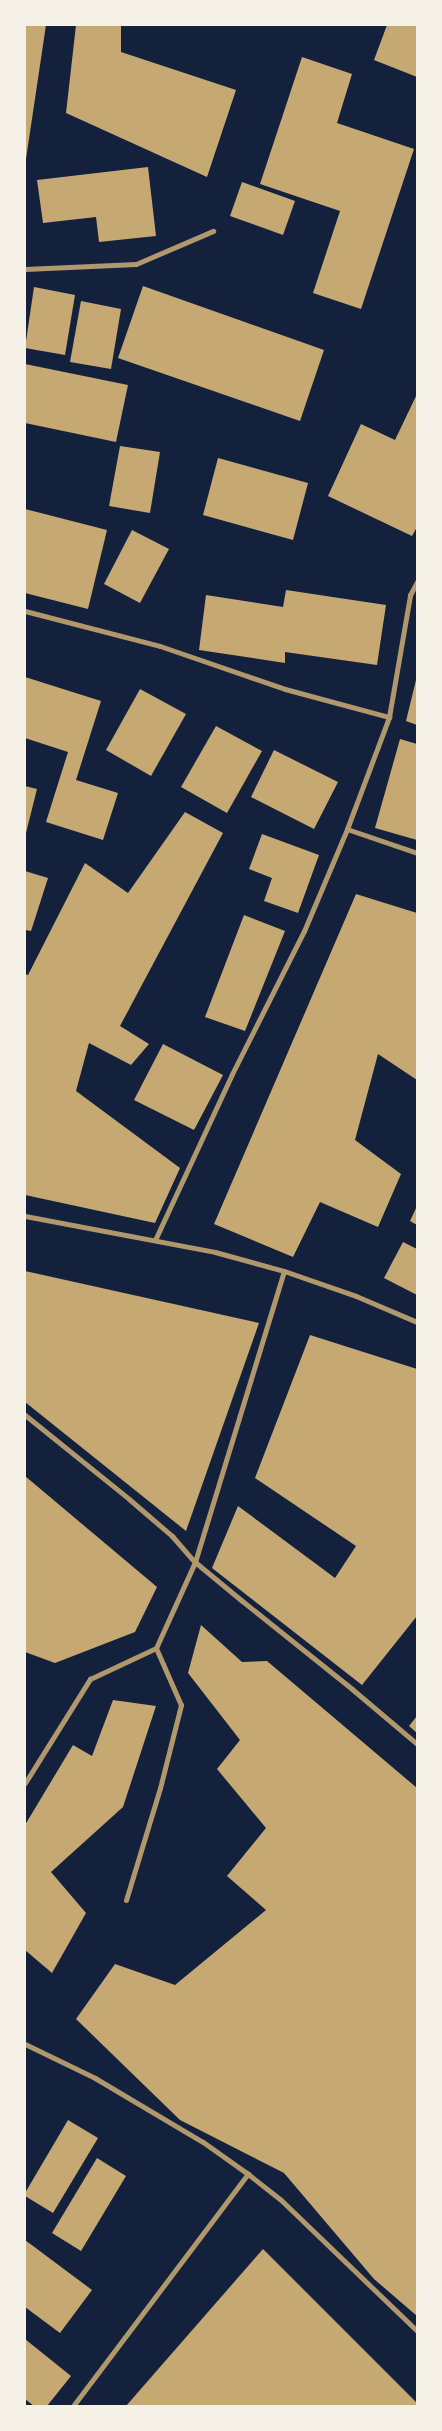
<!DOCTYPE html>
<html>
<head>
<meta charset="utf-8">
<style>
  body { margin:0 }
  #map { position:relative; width:442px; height:2431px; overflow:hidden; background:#14213d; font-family:"Roboto Condensed",sans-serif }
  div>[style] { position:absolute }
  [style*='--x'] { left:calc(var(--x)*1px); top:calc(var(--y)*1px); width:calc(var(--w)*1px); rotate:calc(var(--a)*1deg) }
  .building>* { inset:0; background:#c6a872 }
  .minor>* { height:5px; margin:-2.5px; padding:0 2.5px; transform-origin:2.5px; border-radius:2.5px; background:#b1986c }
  span { translate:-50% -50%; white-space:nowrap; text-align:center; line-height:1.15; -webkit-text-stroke:5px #f6f1e7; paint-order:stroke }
  .frame { position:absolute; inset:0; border:26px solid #f6f1e7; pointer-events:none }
</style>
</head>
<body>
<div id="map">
  <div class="building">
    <i style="clip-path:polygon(25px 25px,46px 25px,26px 159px,25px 159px)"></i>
    <i style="clip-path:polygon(76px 25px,121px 25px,121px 52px,236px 90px,207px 177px,66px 113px)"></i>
    <i style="clip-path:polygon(387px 25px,417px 25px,417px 77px,374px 60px)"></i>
    <i style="clip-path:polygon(302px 57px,352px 74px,337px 123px,414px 149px,361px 309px,313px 293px,340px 211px,260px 184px)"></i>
    <i style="clip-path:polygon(148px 167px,156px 236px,99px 242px,96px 217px,43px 223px,37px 180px)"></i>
    <i style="clip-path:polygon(242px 182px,295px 201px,283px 235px,230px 216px)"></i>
    <i style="clip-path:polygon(143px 286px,324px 350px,300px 421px,118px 358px)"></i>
    <i style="clip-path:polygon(34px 287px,75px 295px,65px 355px,25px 348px)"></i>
    <i style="clip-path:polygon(81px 301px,121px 309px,111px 369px,70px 362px)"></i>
    <i style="clip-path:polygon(25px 364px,128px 385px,116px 442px,25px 423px)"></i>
    <i style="clip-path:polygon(417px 394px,417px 527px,412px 536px,328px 496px,361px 424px,395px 440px)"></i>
    <i style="clip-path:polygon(120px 446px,160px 452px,150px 513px,109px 506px)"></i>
    <i style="clip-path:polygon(218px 458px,308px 483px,293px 540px,203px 515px)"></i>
    <i style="clip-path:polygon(25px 509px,107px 530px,88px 609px,25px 593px)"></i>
    <i style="clip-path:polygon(132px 530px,169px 549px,140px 603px,104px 584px)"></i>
    <i style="clip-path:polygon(286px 590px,386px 605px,377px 665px,285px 652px,285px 663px,199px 650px,206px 595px,283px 607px)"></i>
    <i style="clip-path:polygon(25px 677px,101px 701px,76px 780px,118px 793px,103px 840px,46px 822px,68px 752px,25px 738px)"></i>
    <i style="clip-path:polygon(416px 680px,417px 680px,417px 725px,406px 721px)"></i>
    <i style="clip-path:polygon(140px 689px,186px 714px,151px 776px,106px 750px)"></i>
    <i style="clip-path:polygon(216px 726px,262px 751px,227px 813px,181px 787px)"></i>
    <i style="clip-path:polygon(400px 739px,417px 744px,417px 840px,375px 828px)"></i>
    <i style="clip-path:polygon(274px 750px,338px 782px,314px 829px,251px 797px)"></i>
    <i style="clip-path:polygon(25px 786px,37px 789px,26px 833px,25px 832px)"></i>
    <i style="clip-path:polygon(185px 812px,223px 833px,120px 1026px,149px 1044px,131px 1065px,89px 1043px,76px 1091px,180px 1168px,155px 1223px,25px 1195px,25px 974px,28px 975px,85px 863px,128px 893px)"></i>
    <i style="clip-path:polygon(262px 834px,319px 855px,298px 913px,264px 901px,272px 878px,249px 869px)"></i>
    <i style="clip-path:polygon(25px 871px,48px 878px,31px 931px,25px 930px)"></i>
    <i style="clip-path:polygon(356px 894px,417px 913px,417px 1080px,378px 1054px,355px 1140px,401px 1174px,378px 1227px,320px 1202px,293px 1257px,214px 1224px)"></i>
    <i style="clip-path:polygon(244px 915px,285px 931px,245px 1031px,205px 1017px)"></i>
    <i style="clip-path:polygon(163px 1044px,223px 1075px,194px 1130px,134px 1100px)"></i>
    <i style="clip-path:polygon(417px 1206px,417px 1225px,410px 1221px)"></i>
    <i style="clip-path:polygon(403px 1242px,417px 1249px,417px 1295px,384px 1278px)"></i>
    <i style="clip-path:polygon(25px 1271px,259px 1323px,186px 1531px,25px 1402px)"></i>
    <i style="clip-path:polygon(310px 1335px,417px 1369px,417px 1616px,362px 1685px,212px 1568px,238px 1506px,335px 1578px,356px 1546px,255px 1478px)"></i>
    <i style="clip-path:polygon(25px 1476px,157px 1587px,135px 1632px,55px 1663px,25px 1652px)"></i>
    <i style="clip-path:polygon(201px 1625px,242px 1662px,267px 1661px,417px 1788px,417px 2316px,374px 2279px,284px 2173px,180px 2120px,76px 2019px,115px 1964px,175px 1985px,266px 1910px,227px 1876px,266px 1828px,217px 1769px,240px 1740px,188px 1673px)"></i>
    <i style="clip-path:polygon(113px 1700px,156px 1706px,123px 1807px,51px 1872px,86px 1913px,52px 1973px,25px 1950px,25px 1825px,73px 1745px,92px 1756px)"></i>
    <i style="clip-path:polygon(417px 1716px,417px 1733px,409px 1726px)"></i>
    <i style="clip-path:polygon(68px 2120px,98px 2138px,53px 2213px,25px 2196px,25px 2193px)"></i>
    <i style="clip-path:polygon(97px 2158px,126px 2176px,81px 2251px,52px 2233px)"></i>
    <i style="clip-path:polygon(25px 2240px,92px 2290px,60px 2333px,25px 2307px)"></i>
    <i style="clip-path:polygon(263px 2249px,417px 2403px,417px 2406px,126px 2406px)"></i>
    <i style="clip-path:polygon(25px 2339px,71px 2376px,47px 2406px,34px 2406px,25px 2399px)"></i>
  </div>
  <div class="minor">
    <i style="--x:25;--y:269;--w:111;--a:-2.6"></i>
    <i style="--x:136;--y:264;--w:84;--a:-23.2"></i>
    <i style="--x:25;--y:611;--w:139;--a:14.5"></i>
    <i style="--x:160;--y:646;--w:132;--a:19"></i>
    <i style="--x:285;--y:689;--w:108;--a:15.1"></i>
    <i style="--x:347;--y:829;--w:74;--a:18.9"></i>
    <i style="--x:25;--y:1216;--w:193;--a:10.7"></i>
    <i style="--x:215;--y:1252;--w:72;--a:15.4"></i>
    <i style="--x:284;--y:1271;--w:76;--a:19.1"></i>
    <i style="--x:356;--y:1296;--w:66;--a:23.1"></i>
    <i style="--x:155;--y:1240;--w:183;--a:-65.1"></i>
    <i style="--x:232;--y:1074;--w:160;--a:-63.3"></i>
    <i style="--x:304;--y:931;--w:111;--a:-67.1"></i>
    <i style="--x:347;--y:829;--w:120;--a:-69.4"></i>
    <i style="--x:389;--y:717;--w:124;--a:-80.2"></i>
    <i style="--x:410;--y:595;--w:15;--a:-62"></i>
    <i style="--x:25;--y:1415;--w:134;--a:38.9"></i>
    <i style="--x:129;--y:1499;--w:57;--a:40.7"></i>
    <i style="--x:172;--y:1536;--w:35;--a:49"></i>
    <i style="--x:195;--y:1562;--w:60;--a:39.6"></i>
    <i style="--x:241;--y:1600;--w:142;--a:38.7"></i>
    <i style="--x:352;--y:1689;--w:85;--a:40.2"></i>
    <i style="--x:25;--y:1783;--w:123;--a:-58"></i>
    <i style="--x:90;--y:1679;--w:73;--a:-25.2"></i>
    <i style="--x:156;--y:1648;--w:94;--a:-65.6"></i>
    <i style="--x:195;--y:1562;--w:304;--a:-73"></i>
    <i style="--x:126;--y:1900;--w:117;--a:-73.1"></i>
    <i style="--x:160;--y:1788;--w:86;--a:-75.8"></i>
    <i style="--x:181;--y:1705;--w:62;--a:-113.7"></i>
    <i style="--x:25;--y:2044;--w:78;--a:25.9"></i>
    <i style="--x:95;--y:2078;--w:126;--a:30.7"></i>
    <i style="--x:203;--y:2142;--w:55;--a:35.4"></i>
    <i style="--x:248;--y:2174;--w:42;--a:38.2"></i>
    <i style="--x:281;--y:2200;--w:189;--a:43.9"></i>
    <i style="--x:73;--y:2406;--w:291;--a:-53"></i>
  </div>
  <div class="frame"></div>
</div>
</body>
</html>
